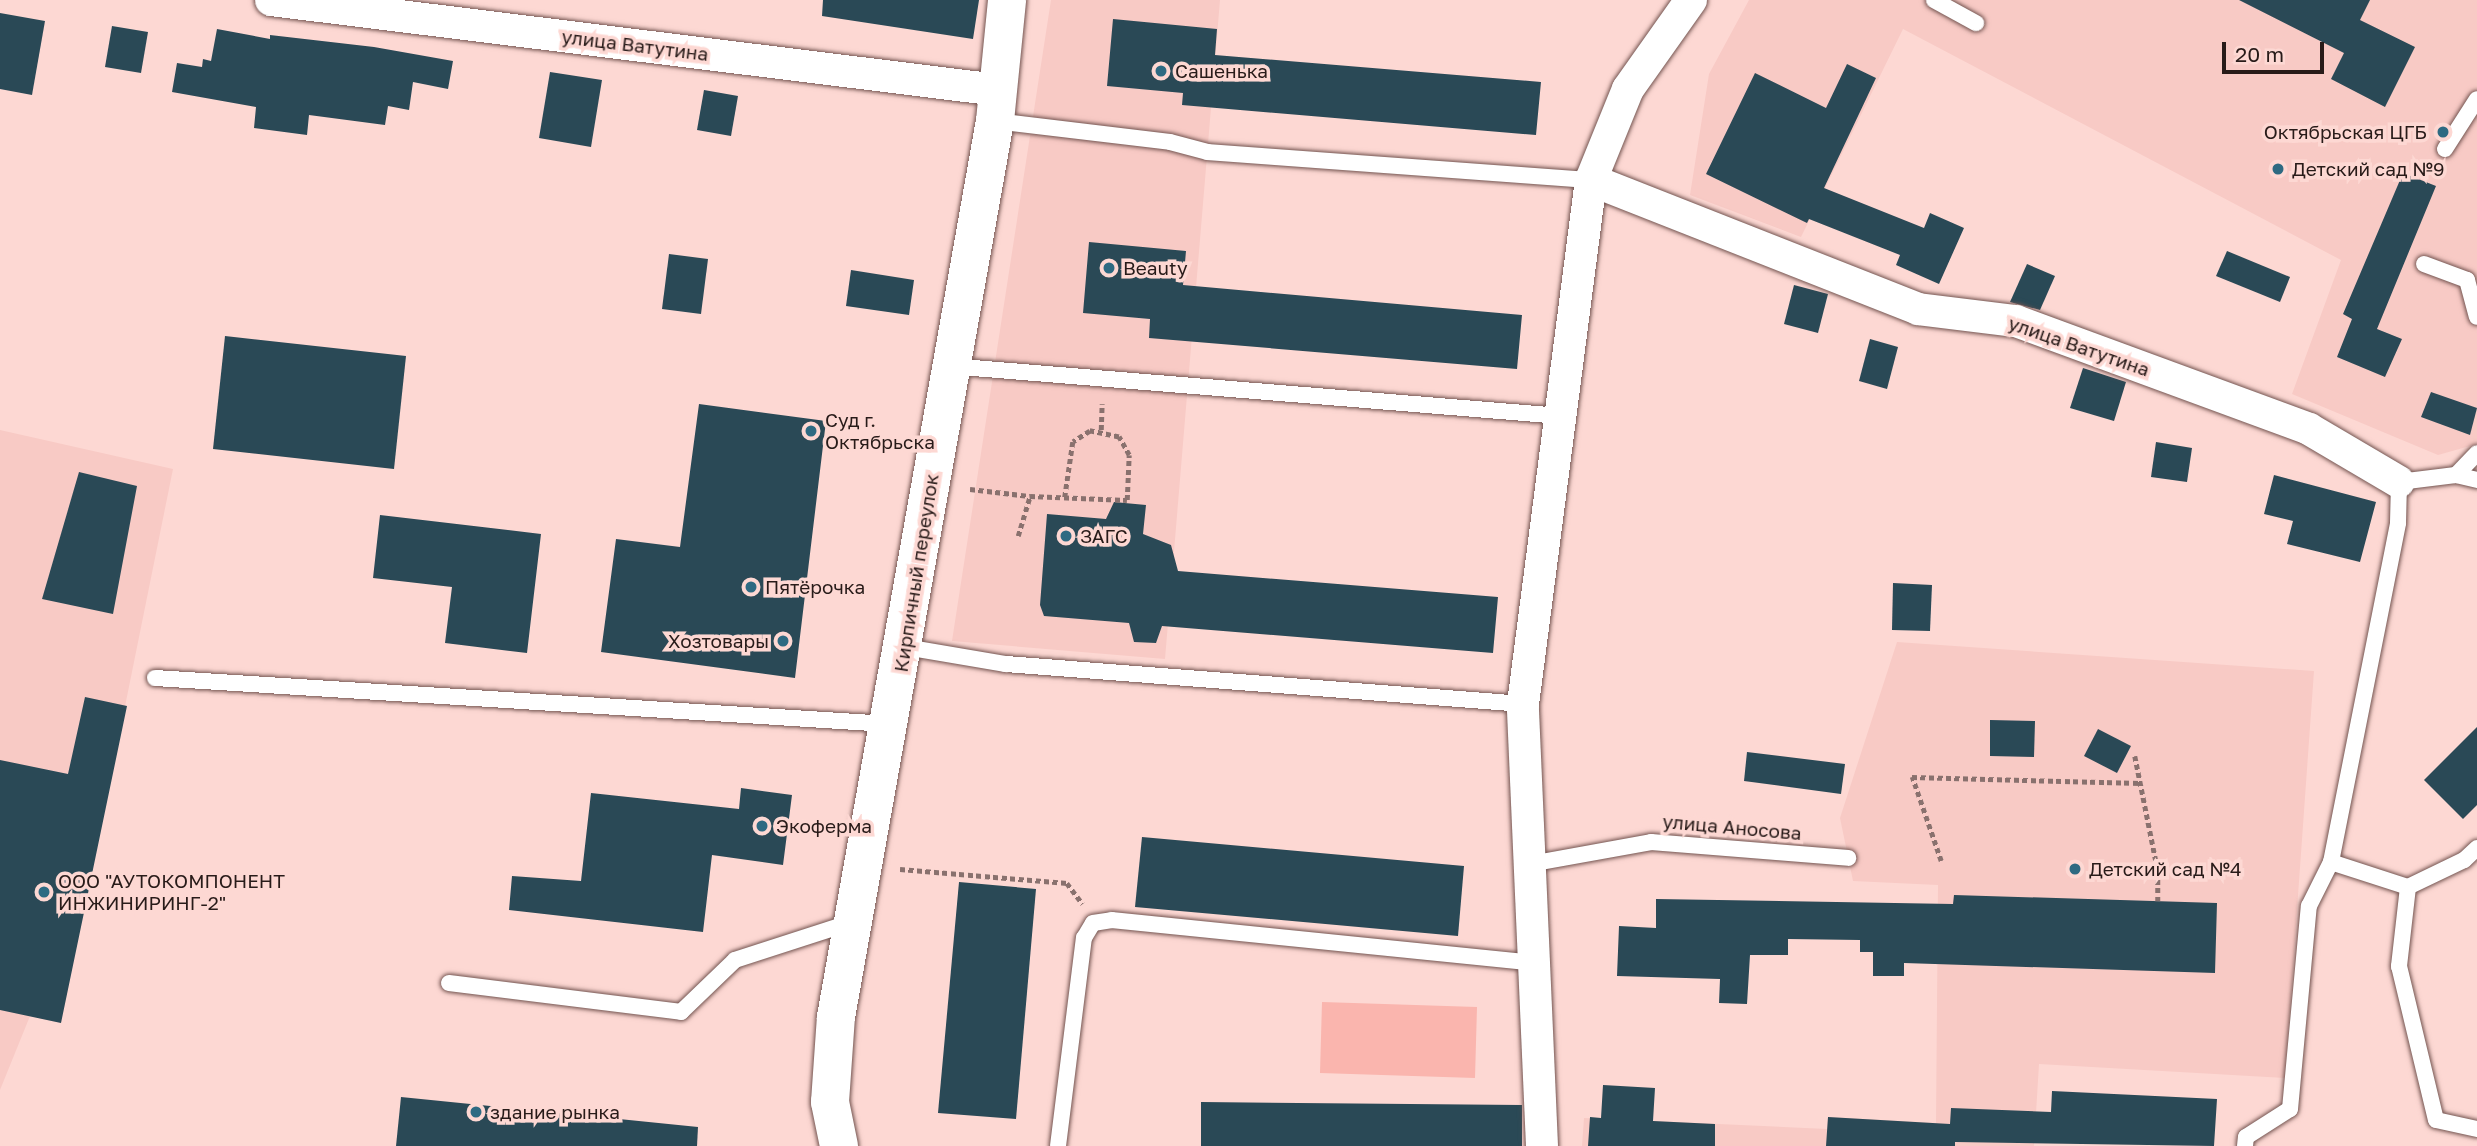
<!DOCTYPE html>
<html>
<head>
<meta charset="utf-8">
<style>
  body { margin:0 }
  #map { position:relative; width:2477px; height:1146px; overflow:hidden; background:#fdd8d3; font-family:"Golos Text",sans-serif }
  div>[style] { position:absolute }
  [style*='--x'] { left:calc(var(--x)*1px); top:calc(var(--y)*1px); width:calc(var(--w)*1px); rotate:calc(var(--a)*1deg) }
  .built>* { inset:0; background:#f8cac5 }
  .green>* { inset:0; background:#fab5ae }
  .building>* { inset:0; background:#2a4956 }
  .path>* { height:4.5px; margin-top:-2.25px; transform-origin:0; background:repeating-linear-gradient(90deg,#89716e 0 5px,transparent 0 8.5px) }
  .roads { filter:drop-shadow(0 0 2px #735450) drop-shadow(0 0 2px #735450) }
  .lane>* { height:16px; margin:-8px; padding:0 8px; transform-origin:8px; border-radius:8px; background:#fff }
  .street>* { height:32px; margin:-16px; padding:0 16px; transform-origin:16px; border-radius:16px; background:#fff }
  .secondary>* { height:38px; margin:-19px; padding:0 19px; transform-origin:19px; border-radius:19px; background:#fff }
  .dots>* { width:19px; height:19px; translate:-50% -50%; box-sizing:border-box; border:4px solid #fdd8d3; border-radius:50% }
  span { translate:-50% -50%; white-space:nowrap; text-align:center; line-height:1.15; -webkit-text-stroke:7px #fdd8d3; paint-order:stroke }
  .street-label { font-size:19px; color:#281b19 }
  .poi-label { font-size:19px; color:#281b19 }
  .left { translate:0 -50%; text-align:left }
  .right { translate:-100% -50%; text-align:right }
  .scale { position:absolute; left:2222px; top:42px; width:102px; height:32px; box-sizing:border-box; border:4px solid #281b19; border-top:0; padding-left:9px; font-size:21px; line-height:24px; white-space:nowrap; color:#281b19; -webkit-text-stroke:5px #fdd8d3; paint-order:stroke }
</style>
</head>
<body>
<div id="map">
  <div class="built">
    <i style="clip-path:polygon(1051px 0,1220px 0,1165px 659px,952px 641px)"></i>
    <i style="clip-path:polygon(1749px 0,2477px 0,2477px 444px,2438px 455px,2292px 394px,2341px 260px,1903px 29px,1801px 237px,1690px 195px,1709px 74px)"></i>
    <i style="clip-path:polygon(0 430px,173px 469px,61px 1023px,30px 1016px,0 1090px)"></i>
    <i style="clip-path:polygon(1897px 642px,2314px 671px,2285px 1078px,2039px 1064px,2034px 1146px,1582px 1146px,1584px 1118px,1827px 1129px,1828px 1117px,1936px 1123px,1938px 885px,1853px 881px,1840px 818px)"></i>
  </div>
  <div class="green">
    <i style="clip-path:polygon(1322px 1002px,1477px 1007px,1475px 1078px,1320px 1073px)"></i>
  </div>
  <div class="building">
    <i style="clip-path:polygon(823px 0,979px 0,973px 39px,822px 16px)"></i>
    <i style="clip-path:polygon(2239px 0,2370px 0,2360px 20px,2415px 47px,2385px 107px,2331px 79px,2344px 53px)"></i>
    <i style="clip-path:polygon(0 13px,45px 21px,32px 95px,0 89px)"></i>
    <i style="clip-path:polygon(1113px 19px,1217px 29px,1215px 55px,1541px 82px,1536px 135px,1182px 105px,1183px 93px,1107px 86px)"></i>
    <i style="clip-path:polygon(112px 26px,148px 32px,141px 73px,105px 67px)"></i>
    <i style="clip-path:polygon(217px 29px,270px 39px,270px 35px,374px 47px,453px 61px,448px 89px,413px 82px,409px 110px,388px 106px,385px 125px,309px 115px,307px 135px,254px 128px,256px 107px,172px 92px,177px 63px,202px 67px,203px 59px,211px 61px)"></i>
    <i style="clip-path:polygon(1847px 64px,1876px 78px,1824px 188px,1924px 228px,1930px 213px,1964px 228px,1939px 284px,1896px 265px,1900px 255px,1809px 219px,1807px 223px,1706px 174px,1755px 73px,1826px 108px)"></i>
    <i style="clip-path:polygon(550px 72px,602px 80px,591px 147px,539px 138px)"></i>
    <i style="clip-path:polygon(704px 90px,738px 96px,731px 136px,697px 130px)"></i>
    <i style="clip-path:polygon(2403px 173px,2436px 186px,2377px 329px,2402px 339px,2385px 377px,2337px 357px,2352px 319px,2343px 314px)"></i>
    <i style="clip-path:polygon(1089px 242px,1186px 251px,1183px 285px,1522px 315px,1517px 369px,1149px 338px,1150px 319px,1083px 313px)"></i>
    <i style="clip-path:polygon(2227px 251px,2290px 277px,2280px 302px,2216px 276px)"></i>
    <i style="clip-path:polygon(669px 254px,708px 259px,701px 314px,662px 309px)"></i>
    <i style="clip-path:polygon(2027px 264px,2055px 276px,2040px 310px,2010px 302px)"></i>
    <i style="clip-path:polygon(851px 270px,914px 280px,909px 315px,846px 306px)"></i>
    <i style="clip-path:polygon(1794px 285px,1828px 294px,1818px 333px,1784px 324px)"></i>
    <i style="clip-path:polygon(225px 336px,406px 356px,394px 469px,213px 449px)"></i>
    <i style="clip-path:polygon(1870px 339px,1898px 347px,1887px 389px,1859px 381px)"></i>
    <i style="clip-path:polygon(2083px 368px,2126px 382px,2114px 421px,2070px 408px)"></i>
    <i style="clip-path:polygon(2431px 392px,2477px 408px,2470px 435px,2421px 417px)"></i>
    <i style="clip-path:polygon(699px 404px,826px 421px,795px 678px,601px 652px,616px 539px,680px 547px)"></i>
    <i style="clip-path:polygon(2156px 442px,2192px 448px,2187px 482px,2151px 477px)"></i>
    <i style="clip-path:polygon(79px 472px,137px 486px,113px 614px,42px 599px)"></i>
    <i style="clip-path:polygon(2274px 475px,2376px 502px,2360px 562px,2287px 544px,2293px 521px,2264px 514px)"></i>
    <i style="clip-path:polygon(1114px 502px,1146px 505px,1143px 534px,1171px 545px,1178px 571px,1498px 597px,1493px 653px,1162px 626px,1156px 643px,1134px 642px,1129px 623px,1044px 616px,1040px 605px,1047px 514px,1106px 519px)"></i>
    <i style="clip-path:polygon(380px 515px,541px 534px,527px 653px,445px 643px,452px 587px,373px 578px)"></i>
    <i style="clip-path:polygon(1893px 583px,1932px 585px,1930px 631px,1892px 630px)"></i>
    <i style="clip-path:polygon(85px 697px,127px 706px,61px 1023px,0 1010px,0 760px,68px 774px)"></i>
    <i style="clip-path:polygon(1990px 720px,2035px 721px,2034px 757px,1990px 756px)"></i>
    <i style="clip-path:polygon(2477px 727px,2477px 805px,2463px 819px,2424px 780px)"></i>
    <i style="clip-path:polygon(2098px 729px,2131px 746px,2117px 773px,2084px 756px)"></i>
    <i style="clip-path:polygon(1747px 752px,1845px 764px,1841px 794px,1744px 781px)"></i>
    <i style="clip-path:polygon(741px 788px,792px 795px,783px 865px,712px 855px,703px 932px,509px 910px,512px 876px,581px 881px,591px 793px,739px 809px)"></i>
    <i style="clip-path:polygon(1142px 837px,1464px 866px,1458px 936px,1135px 907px)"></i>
    <i style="clip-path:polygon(959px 882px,1036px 889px,1016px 1119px,938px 1113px)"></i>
    <i style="clip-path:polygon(1954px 895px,2217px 903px,2215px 973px,1904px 963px,1904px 976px,1873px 976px,1873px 952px,1860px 952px,1860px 940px,1788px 939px,1788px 955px,1750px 955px,1747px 1004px,1719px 1003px,1720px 979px,1617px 976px,1619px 926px,1656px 928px,1656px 899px,1953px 904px)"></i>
    <i style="clip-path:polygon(1603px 1085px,1655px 1088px,1653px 1121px,1715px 1124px,1715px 1146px,1588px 1146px,1590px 1117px,1601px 1118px)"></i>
    <i style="clip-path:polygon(2052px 1091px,2217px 1099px,2214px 1146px,1955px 1142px,1955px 1146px,1826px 1146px,1828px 1117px,1950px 1124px,1951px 1108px,2051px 1112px)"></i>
    <i style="clip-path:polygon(401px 1097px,698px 1127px,697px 1146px,396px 1146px)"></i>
    <i style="clip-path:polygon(1201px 1102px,1522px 1105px,1522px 1146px,1201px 1146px)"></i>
  </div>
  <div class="path">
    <i style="--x:1101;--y:430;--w:26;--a:-88"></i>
    <i style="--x:970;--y:489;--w:60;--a:6.7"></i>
    <i style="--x:1030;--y:496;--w:97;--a:2.4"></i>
    <i style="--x:1127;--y:500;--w:45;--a:-87.5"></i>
    <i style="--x:1129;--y:455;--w:21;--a:-119"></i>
    <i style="--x:1119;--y:437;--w:30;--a:-168"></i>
    <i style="--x:1090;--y:431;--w:20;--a:147"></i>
    <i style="--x:1073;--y:442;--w:56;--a:98.3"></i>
    <i style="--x:1018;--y:536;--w:42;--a:-73.3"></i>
    <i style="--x:2135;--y:756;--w:117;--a:78.7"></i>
    <i style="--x:2158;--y:871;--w:30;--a:90"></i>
    <i style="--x:1941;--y:861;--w:89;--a:-109"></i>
    <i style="--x:1912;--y:777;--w:229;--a:1.5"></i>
    <i style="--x:900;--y:869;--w:168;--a:4.8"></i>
    <i style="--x:1067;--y:883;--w:26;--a:53"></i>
  </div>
  <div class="roads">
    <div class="lane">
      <i style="--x:1934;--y:0;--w:48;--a:28.7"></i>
      <i style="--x:995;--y:121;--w:176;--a:6.8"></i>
      <i style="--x:1170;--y:142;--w:39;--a:15"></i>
      <i style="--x:1208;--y:152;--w:384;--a:4.2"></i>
      <i style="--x:2445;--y:149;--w:59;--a:-57.4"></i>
      <i style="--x:2424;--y:264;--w:46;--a:20.4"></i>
      <i style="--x:2467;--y:280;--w:38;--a:75"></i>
      <i style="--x:949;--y:366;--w:614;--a:4.67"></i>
      <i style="--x:2456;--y:475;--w:30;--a:-46"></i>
      <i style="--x:905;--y:647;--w:102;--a:9.6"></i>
      <i style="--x:1006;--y:664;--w:519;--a:4.42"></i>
      <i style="--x:155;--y:678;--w:734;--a:3.59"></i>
      <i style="--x:2477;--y:848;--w:18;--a:137"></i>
      <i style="--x:2464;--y:860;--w:62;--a:154.3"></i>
      <i style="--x:2408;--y:887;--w:80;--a:96.5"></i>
      <i style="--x:2399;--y:966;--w:158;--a:76.5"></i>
      <i style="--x:2436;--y:1120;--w:42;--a:12.4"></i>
      <i style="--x:2331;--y:862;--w:81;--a:18"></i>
      <i style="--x:1530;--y:864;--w:123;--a:-10.3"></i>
      <i style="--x:1651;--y:842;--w:198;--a:4.6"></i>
      <i style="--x:449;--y:983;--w:234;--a:7.1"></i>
      <i style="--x:681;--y:1012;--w:75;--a:-43.9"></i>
      <i style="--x:735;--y:960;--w:123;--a:-18"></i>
      <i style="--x:1058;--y:1146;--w:210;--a:-82.9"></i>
      <i style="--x:1084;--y:938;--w:17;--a:-59"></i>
      <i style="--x:1093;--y:923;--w:19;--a:-9"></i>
      <i style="--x:1112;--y:920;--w:424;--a:5.8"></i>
      <i style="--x:2245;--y:1146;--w:9;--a:-84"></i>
      <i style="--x:2246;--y:1137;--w:52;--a:-32.5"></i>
      <i style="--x:2290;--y:1109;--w:204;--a:-84.7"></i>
      <i style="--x:2309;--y:906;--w:49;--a:-63.4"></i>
      <i style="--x:2331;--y:862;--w:346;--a:-78.8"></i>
      <i style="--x:2398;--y:523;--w:41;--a:-88.6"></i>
      <i style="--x:2399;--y:482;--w:57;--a:-7"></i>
      <i style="--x:2456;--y:475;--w:22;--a:13"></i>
    </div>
    <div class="street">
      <i style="--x:271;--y:0;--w:733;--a:7.06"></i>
      <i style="--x:1591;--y:180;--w:352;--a:21.5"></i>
      <i style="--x:1918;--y:309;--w:99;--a:7"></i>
      <i style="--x:2016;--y:321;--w:312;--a:20.2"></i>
      <i style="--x:2309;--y:429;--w:104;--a:30.5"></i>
      <i style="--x:1542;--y:1146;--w:442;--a:-92.5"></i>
      <i style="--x:1523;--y:704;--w:528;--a:-82.61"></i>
      <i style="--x:1591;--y:180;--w:98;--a:-67.9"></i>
      <i style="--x:1628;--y:89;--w:109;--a:-54.7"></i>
    </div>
    <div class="secondary">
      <i style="--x:839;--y:1146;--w:45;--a:-101.6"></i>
      <i style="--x:830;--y:1102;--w:85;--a:-86"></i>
      <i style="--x:836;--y:1017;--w:910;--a:-79.94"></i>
      <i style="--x:995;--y:121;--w:122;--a:-84.3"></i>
    </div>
  </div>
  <div class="dots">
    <i style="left:1161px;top:71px;background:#2e6a82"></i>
    <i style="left:2443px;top:132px;background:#2e6a82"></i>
    <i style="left:2278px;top:169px;background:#2e6a82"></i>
    <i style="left:1109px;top:268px;background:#2e6a82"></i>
    <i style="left:811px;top:431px;background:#2e6a82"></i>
    <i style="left:1066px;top:536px;background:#2e6a82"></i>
    <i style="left:751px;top:587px;background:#2e6a82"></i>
    <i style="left:783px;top:641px;background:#2e6a82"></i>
    <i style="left:762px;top:826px;background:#2e6a82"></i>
    <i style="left:2075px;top:869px;background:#2e6a82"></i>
    <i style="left:44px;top:892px;background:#2e6a82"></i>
    <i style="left:476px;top:1112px;background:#2e6a82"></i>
  </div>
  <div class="street-label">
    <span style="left:635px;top:45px;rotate:7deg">улица Ватутина</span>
    <span style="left:2079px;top:346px;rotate:19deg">улица Ватутина</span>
    <span style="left:916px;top:573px;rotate:-81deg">Кирпичный переулок</span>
    <span style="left:1732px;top:827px;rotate:5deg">улица Аносова</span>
  </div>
  <div class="poi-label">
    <span class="left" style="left:1175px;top:71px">Сашенька</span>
    <span class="right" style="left:2427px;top:132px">Октябрьская ЦГБ</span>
    <span class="left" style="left:2292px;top:169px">Детский сад №9</span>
    <span class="left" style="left:1123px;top:268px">Beauty</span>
    <span class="left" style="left:825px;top:431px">Суд г.<br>Октябрьска</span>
    <span class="left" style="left:1080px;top:536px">ЗАГС</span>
    <span class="left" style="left:765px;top:587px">Пятёрочка</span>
    <span class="right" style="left:769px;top:641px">Хозтовары</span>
    <span class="left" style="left:776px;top:826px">Экоферма</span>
    <span class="left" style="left:2089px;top:869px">Детский сад №4</span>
    <span class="left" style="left:58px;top:892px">ООО "АУТОКОМПОНЕНТ<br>ИНЖИНИРИНГ-2"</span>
    <span class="left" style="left:490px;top:1112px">здание рынка</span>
  </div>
  <div class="scale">20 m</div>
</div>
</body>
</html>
